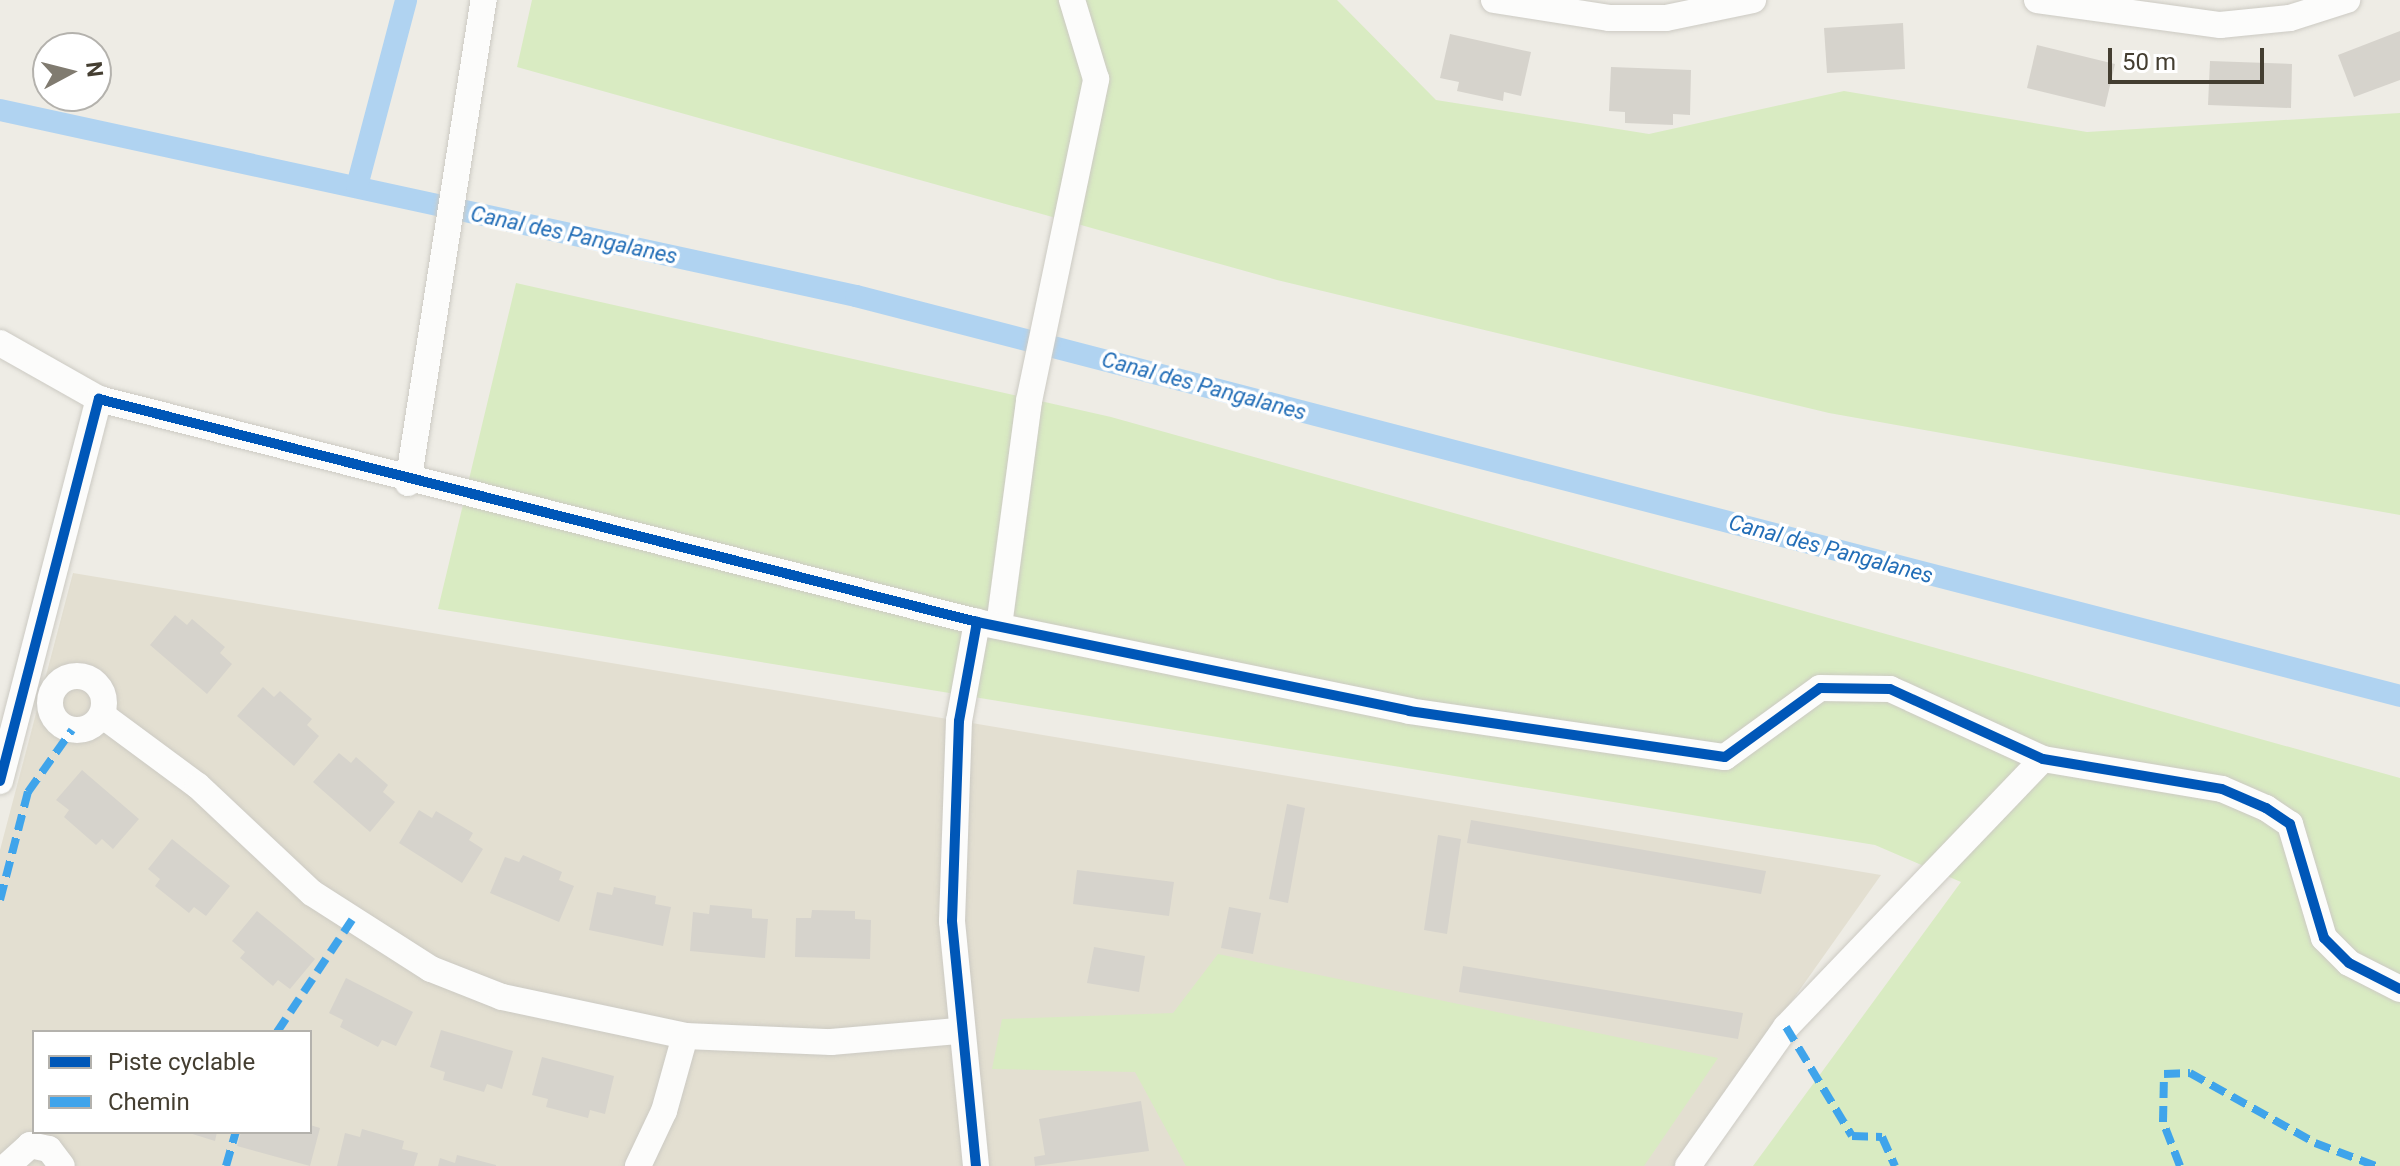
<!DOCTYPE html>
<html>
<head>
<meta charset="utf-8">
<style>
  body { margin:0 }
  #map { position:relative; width:2400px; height:1166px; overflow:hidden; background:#eeece5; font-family:Roboto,sans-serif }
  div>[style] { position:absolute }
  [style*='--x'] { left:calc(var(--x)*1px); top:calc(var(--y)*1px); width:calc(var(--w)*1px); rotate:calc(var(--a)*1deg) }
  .residential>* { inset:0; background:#e3dfd1 }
  .green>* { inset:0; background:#d9ebc2 }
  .canal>* { height:22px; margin:-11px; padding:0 11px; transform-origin:11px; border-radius:11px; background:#b0d3f1 }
  .building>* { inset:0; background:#d6d3cc }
  .roads { filter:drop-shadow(0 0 2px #cccac3) drop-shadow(0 0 2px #cccac3) }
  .minor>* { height:26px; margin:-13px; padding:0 13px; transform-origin:13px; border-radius:13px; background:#fcfcfb }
  .minor>.ring { margin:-13px; padding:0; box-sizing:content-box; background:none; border:26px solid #fcfcfb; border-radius:50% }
  .quiet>* { height:8px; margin-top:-4px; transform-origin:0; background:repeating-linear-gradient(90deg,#3fa4eb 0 16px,transparent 0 24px) }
  .cycleway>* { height:10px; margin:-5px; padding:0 5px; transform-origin:5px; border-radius:5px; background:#0057b8 }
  span { translate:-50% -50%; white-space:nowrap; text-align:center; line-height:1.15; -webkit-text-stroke:7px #fff; paint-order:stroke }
  .water-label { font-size:22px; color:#236eb7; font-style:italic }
  .legend { position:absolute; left:32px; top:1030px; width:280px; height:104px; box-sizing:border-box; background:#fff; border:2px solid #b4b2ad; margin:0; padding:10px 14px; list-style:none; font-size:24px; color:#443e31 }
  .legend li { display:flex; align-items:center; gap:16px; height:40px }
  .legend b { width:40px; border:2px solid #b4b2ad }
  .north { position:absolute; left:32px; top:32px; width:80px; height:80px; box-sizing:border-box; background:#fff; border:2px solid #b4b2ad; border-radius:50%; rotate:83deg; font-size:22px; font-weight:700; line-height:32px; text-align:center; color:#443e31 }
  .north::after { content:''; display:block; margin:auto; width:28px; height:36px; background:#807b70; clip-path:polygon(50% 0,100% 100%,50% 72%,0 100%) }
  .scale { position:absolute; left:2108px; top:48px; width:156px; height:36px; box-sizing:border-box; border:4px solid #443e31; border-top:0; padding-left:10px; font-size:24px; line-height:28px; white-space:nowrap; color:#443e31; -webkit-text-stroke:6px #fff; paint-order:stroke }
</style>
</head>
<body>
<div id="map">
  <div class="residential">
    <i style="clip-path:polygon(evenodd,73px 573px,1881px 875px,1675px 1166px,0 1166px,0 850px,73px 573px,34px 1032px,310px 1032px,310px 1132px,34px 1132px,34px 1032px)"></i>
  </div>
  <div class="green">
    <i style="clip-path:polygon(532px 0,1337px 0,1436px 100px,1649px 134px,1844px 91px,2087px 132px,2400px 113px,2400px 515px,1829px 413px,1277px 280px,517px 67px)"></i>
    <i style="clip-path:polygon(516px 283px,1111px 417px,2400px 778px,2400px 1166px,1753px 1166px,1961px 882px,1875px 845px,438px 609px)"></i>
    <i style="clip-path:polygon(1218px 954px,1718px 1058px,1644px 1166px,1186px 1166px,1135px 1072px,992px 1069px,1002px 1019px,1173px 1013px)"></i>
  </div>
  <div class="canal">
    <i style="--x:0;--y:110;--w:876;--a:12.26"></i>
    <i style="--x:856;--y:296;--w:1595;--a:14.52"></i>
    <i style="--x:357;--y:186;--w:192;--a:-75.2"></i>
  </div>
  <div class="building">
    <i style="clip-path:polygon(1903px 23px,1905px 69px,1827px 73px,1824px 28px)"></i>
    <i style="clip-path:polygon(2400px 31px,2400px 80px,2354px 97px,2338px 55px)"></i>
    <i style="clip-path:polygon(1450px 34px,1531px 52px,1521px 96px,1504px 92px,1503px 101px,1457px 91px,1459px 82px,1440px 78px)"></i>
    <i style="clip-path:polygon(2037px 45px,2115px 64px,2105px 107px,2027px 88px)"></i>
    <i style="clip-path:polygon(2210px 61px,2292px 64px,2291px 108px,2208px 105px)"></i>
    <i style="clip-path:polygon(1611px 67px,1691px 70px,1690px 115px,1673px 114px,1673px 125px,1625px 123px,1625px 112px,1609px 111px)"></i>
    <i style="clip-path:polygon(175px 615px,187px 625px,192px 619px,225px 647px,220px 653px,232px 664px,207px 694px,150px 645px)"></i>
    <i style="clip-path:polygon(263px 687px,274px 697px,280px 691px,312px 719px,307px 725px,319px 736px,294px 766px,237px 716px)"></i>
    <i style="clip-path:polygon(339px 753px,351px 763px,356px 757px,388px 785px,383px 792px,395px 802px,370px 832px,313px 782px)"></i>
    <i style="clip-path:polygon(82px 770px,139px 819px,113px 849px,102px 839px,96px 845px,64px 817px,69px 810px,56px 800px)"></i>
    <i style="clip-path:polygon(1287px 804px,1305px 808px,1288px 903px,1269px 899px)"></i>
    <i style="clip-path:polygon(419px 810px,432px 818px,436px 811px,473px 833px,469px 840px,483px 849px,462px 883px,399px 843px)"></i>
    <i style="clip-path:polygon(1471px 820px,1766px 871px,1761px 894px,1467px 843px)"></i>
    <i style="clip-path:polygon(1438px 835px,1461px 839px,1447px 934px,1424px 930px)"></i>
    <i style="clip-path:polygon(172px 839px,230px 886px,206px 916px,194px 907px,189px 913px,155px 886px,160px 879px,148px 869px)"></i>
    <i style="clip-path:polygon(523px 855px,562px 872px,559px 880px,574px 886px,559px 922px,490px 893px,505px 857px,519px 862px)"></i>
    <i style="clip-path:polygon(1077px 870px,1174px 882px,1169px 916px,1073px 904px)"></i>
    <i style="clip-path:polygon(614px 887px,656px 896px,655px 904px,671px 907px,663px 946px,589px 930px,597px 892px,612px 895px)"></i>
    <i style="clip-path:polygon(710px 905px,752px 909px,752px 918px,768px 919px,765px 958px,690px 951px,693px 912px,709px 914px)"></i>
    <i style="clip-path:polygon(1229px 907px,1261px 913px,1253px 954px,1221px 948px)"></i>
    <i style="clip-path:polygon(812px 910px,855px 911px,855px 919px,871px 920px,870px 959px,795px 957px,796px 918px,811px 918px)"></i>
    <i style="clip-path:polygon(257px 911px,315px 959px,290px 989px,278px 980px,273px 986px,240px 958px,245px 952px,232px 941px)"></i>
    <i style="clip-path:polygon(1094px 947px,1145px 956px,1139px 992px,1087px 983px)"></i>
    <i style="clip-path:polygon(1463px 966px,1743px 1013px,1738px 1039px,1459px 992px)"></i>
    <i style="clip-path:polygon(346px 978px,413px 1012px,396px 1046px,382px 1040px,378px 1047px,340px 1027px,343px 1020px,329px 1013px)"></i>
    <i style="clip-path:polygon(441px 1030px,513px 1051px,502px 1089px,487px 1084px,484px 1092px,443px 1080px,445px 1072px,430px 1067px)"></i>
    <i style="clip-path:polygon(542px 1057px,614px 1076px,605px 1114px,590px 1110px,588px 1118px,546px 1107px,548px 1099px,532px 1095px)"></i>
    <i style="clip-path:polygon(1141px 1101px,1149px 1151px,1035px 1166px,1034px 1157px,1045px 1155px,1039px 1119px)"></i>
    <i style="clip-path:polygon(310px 1125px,320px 1128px,310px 1166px,237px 1146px,241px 1132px,310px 1132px)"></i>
    <i style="clip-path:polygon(362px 1129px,404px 1141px,402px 1149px,418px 1153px,414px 1166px,337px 1166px,345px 1133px,360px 1137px)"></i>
    <i style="clip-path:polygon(186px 1132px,217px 1132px,215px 1141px)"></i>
    <i style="clip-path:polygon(457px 1155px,496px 1165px,496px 1166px,438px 1166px,440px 1158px,455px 1163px)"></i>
  </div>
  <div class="roads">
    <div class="minor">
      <i style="--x:1494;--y:0;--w:116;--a:8.9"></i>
      <i style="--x:1609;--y:18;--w:57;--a:0"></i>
      <i style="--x:1666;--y:18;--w:89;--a:-11.7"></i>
      <i style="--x:2037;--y:0;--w:185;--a:7.8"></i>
      <i style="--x:2220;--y:25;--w:70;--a:-5.7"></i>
      <i style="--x:2290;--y:18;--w:60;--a:-17.5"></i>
      <i style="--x:0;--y:343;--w:114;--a:29.5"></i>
      <i style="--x:408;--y:483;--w:489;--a:-81.1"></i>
      <i style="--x:999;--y:626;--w:227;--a:-82.4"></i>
      <i style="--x:1029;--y:401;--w:329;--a:-78.2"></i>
      <i style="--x:1096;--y:79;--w:83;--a:-106.9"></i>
      <i class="ring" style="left:50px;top:676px;width:28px;height:28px"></i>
      <i style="--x:102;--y:715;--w:119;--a:36.5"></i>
      <i style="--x:198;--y:786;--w:156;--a:43.2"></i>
      <i style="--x:312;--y:893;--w:141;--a:32.6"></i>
      <i style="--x:431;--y:969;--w:76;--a:21.5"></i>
      <i style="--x:502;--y:997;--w:187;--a:12"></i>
      <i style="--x:685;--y:1036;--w:78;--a:105.6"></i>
      <i style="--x:664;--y:1111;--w:61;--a:115.3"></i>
      <i style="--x:0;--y:781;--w:395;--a:-75.5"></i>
      <i style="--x:99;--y:399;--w:906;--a:14.25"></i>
      <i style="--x:685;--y:1036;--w:146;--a:2.4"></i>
      <i style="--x:831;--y:1042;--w:127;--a:-5"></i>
      <i style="--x:7;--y:1166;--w:31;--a:-42"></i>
      <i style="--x:30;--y:1145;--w:19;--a:12"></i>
      <i style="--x:49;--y:1149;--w:21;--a:53"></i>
      <i style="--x:976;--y:1166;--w:246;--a:-95.6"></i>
      <i style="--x:952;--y:921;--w:200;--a:-88"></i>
      <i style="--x:959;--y:721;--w:101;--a:-79.7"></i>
      <i style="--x:977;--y:622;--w:441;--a:11.6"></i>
      <i style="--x:1409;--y:711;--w:319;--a:8.3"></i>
      <i style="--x:1725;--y:757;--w:117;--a:-36"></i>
      <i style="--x:1820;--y:688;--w:70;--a:0.8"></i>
      <i style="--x:1890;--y:689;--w:168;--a:24.6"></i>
      <i style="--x:2043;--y:759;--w:181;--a:9.5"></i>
      <i style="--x:2222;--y:789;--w:48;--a:23.4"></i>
      <i style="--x:2266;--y:808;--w:29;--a:34"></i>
      <i style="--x:2290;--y:824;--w:119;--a:73.4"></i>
      <i style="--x:2324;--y:938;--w:35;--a:45"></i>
      <i style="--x:2349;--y:963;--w:57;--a:27"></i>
      <i style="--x:1688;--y:1166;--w:170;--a:-54.8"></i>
      <i style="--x:1786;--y:1027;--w:371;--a:-46.2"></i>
    </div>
  </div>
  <div class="quiet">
    <i style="--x:0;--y:900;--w:112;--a:-75.5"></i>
    <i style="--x:28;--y:792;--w:76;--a:-54.6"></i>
    <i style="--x:1786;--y:1027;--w:127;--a:58.8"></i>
    <i style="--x:1852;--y:1136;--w:30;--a:2"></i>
    <i style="--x:1882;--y:1137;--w:32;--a:66"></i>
    <i style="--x:277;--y:1032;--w:135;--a:-56.2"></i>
    <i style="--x:226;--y:1166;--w:35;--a:-74"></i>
    <i style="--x:2180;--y:1166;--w:47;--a:-111.1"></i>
    <i style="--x:2163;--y:1122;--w:48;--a:-88.8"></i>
    <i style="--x:2164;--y:1074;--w:26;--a:-2"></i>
    <i style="--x:2190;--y:1073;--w:143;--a:29.2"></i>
    <i style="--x:2315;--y:1143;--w:65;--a:20.7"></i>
  </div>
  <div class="cycleway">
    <i style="--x:0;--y:781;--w:395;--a:-75.5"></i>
    <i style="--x:99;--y:399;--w:906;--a:14.25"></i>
    <i style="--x:976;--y:1166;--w:246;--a:-95.6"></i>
    <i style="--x:952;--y:921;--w:200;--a:-88"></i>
    <i style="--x:959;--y:721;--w:101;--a:-79.7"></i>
    <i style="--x:977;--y:622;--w:441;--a:11.6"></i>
    <i style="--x:1409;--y:711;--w:319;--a:8.3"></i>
    <i style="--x:1725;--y:757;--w:117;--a:-36"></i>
    <i style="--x:1820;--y:688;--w:70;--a:0.8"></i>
    <i style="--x:1890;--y:689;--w:168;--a:24.6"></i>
    <i style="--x:2043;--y:759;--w:181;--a:9.5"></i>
    <i style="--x:2222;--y:789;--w:48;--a:23.4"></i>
    <i style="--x:2266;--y:808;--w:29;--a:34"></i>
    <i style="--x:2290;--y:824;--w:119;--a:73.4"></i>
    <i style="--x:2324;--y:938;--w:35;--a:45"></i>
    <i style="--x:2349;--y:963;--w:57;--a:27"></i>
  </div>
  <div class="water-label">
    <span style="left:574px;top:235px;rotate:12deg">Canal des Pangalanes</span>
    <span style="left:1204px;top:386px;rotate:15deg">Canal des Pangalanes</span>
    <span style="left:1831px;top:549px;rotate:15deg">Canal des Pangalanes</span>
  </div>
  <ul class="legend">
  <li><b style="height:10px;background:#0057b8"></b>Piste cyclable</li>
  <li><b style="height:10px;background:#3fa4eb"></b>Chemin</li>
  </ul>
  <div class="north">N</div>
  <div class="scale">50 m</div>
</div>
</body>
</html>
